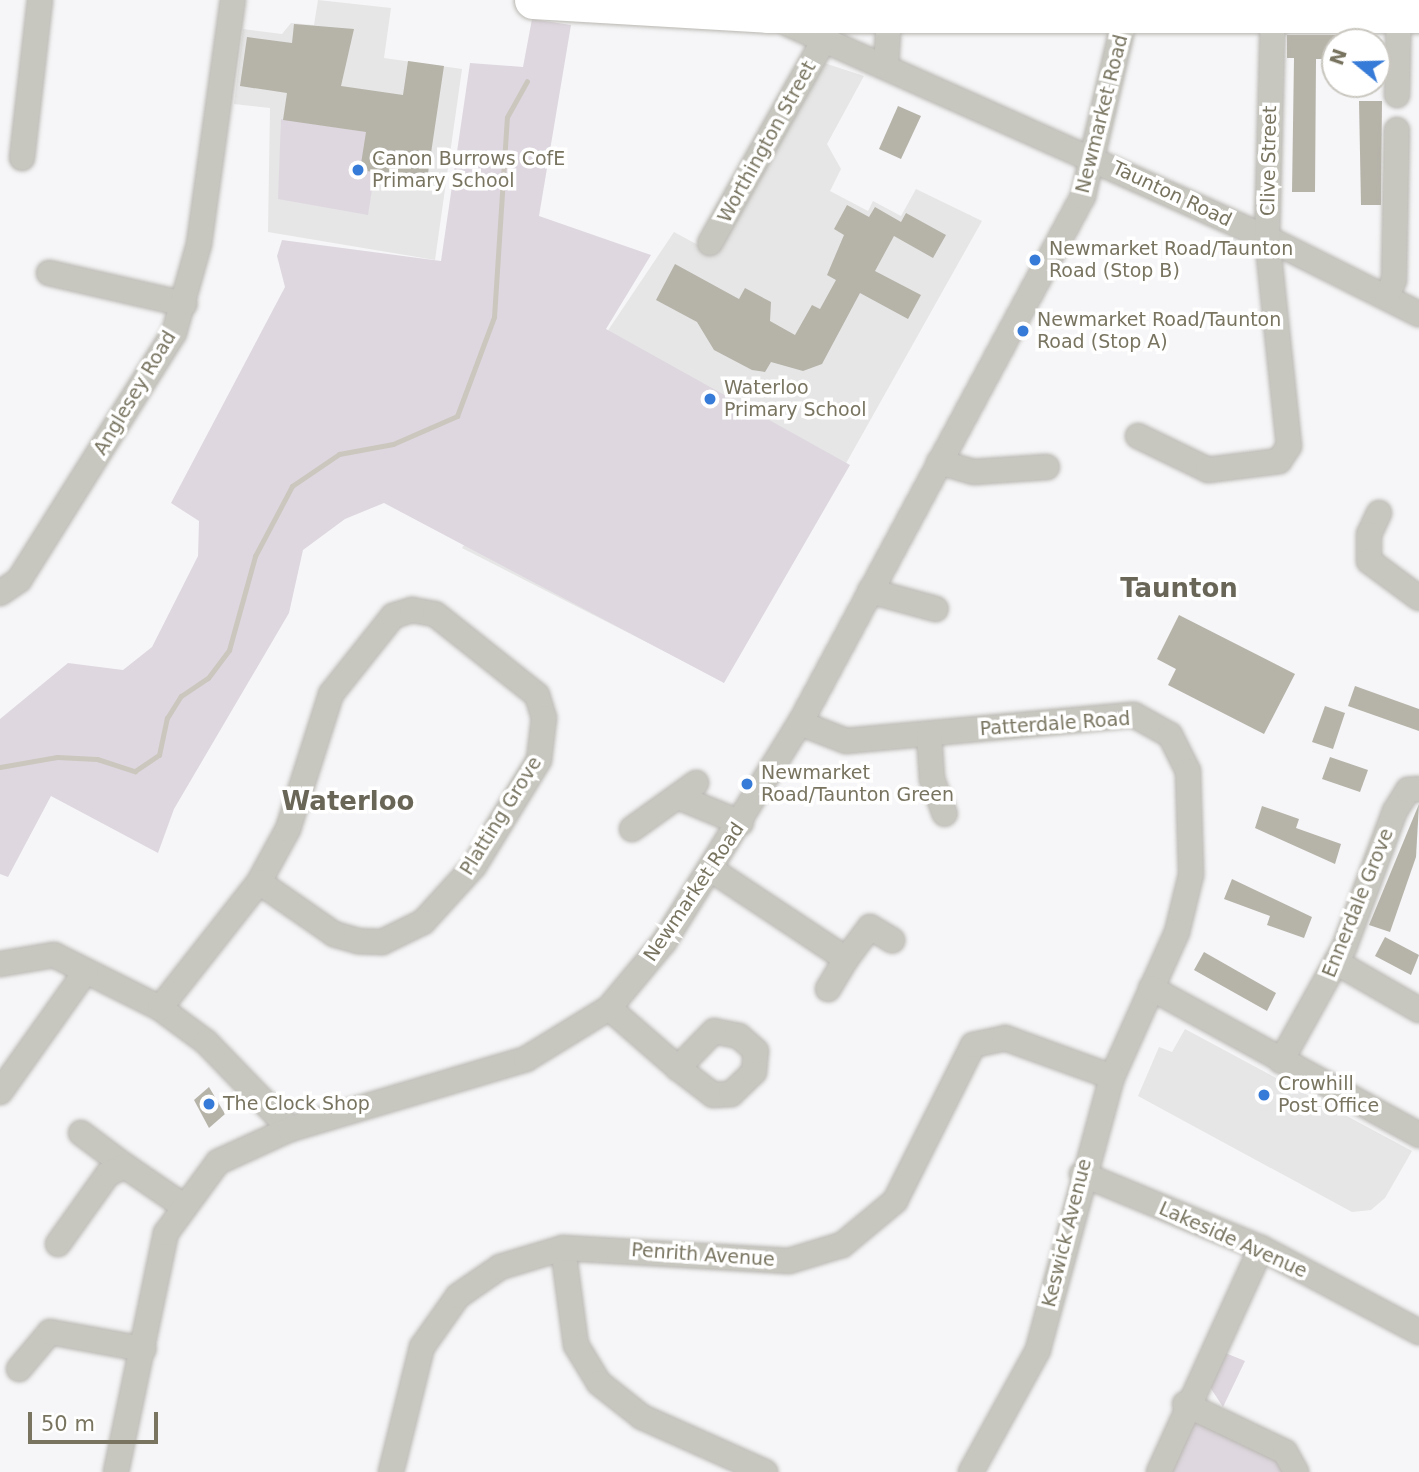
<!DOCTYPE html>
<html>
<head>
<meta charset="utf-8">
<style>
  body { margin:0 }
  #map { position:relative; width:1419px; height:1472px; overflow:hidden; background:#f6f6f8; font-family:"DejaVu Sans",sans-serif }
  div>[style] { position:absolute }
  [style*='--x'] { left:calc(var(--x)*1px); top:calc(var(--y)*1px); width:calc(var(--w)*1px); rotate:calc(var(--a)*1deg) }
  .built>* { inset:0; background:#e6e6e6 }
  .green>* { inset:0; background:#ded7df }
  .stream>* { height:5px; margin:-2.5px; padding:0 2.5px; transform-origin:2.5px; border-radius:2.5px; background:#cbc7be }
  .building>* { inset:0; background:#b6b3a9 }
  .roads { filter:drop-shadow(0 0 2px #b9b7b1) drop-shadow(0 0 2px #b9b7b1) }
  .minor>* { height:24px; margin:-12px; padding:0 12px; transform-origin:12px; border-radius:12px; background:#c7c6bf }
  .highway>* { height:37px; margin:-18.5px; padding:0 18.5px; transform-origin:18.5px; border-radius:18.5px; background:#fff }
  .dots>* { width:19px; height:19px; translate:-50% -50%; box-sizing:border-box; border:4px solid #fff; border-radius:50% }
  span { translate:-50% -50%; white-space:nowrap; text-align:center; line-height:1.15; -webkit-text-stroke:7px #fff; paint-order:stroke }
  .street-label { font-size:19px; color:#787460 }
  .poi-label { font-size:19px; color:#787460 }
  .left { translate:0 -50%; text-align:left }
  .district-label { font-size:26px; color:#6a6657; font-weight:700 }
  .north { position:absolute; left:1321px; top:28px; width:70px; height:70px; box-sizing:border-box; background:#fff; border:2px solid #c9c7bf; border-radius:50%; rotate:289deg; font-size:19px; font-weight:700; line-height:28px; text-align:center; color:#787460 }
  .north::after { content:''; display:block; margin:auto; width:24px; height:32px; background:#367bd7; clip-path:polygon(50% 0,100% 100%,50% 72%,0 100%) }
  .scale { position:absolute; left:28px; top:1412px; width:130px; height:32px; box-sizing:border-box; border:4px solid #787460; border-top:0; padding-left:9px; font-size:21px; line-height:24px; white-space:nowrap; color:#787460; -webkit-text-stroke:5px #fff; paint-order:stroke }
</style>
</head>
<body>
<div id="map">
  <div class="built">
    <i style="clip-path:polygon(318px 0,391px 8px,384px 58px,462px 69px,435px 260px,268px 232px,270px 108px,234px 104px,243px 29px,282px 34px,291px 23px,314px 25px)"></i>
    <i style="clip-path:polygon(818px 61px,864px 76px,827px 144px,841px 169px,830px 191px,868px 211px,873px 201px,901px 216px,916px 189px,982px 221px,729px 672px,711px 675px,462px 548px,674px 232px,711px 252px)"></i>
    <i style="clip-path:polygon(1185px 1029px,1412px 1151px,1385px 1198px,1371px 1210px,1352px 1212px,1138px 1096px,1159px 1047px,1172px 1052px)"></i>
  </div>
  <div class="green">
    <i style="clip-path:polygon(532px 19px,571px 25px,539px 216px,651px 255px,606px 329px,850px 465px,724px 683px,384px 503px,345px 519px,303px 550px,289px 613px,174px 809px,158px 853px,51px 796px,8px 877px,0 874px,0 719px,68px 663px,123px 670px,152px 647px,198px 556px,199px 521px,171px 503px,285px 287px,277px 256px,282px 240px,441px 261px,470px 63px,523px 67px)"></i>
    <i style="clip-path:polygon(281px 119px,366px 132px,363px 170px,375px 170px,368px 215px,278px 199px)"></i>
    <i style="clip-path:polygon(1223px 1352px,1245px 1361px,1223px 1407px,1208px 1384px)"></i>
    <i style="clip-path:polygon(1207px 1422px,1274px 1454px,1288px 1472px,1167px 1472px,1192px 1423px)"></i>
  </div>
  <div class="stream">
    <i style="--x:0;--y:767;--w:58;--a:-10"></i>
    <i style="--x:57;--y:757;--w:40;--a:2.9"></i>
    <i style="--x:97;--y:759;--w:40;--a:18"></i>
    <i style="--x:135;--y:771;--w:29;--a:-34"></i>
    <i style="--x:159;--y:755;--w:38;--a:-78"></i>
    <i style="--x:167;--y:718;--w:26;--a:-58"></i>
    <i style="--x:181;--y:696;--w:32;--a:-34"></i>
    <i style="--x:208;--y:678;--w:35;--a:-53"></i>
    <i style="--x:229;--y:650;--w:98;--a:-74.5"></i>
    <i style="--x:255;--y:556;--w:79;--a:-62.1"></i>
    <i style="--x:292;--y:486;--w:57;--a:-34.2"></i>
    <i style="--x:339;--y:454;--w:55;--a:-10.5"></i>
    <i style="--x:393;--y:444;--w:70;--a:-23.6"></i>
    <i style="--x:457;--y:416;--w:106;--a:-69.5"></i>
    <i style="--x:494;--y:317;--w:200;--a:-86.3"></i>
    <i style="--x:507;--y:117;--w:41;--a:-60.9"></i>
  </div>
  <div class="building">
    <i style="clip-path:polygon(294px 24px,354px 29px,341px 86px,403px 95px,408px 61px,444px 66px,427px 180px,360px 170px,366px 132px,283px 120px,287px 93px,240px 86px,247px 37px,292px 43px)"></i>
    <i style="clip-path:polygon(1287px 35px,1335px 35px,1335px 59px,1316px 59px,1315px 192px,1292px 192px,1294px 58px,1287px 58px)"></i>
    <i style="clip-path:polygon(1359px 101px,1382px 101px,1381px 205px,1361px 205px)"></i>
    <i style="clip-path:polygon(898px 106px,921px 116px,901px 159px,879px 149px)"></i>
    <i style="clip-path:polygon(847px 205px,869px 217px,875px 207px,901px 222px,906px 213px,946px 235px,933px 258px,894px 236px,875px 271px,921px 295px,908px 319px,860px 293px,822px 364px,803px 371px,771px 362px,765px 372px,752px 370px,714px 350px,697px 322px,656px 300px,675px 264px,739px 299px,745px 288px,771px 302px,770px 321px,795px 335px,812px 305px,820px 309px,836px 280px,827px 275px,844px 235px,834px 229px)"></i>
    <i style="clip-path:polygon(1179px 615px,1295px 674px,1264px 734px,1168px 685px,1176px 669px,1157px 659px)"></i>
    <i style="clip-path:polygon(1355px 686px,1419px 709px,1419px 731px,1348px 706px)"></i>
    <i style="clip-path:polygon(1325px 706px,1345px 713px,1333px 749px,1312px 742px)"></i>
    <i style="clip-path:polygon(1330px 757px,1368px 770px,1360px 792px,1322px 779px)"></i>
    <i style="clip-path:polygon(1419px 804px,1416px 857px,1390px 932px,1369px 925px)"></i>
    <i style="clip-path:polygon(1262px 806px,1299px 819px,1296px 828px,1341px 844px,1335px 864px,1255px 828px)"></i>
    <i style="clip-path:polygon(1232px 879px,1312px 917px,1304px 938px,1267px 925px,1270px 916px,1224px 899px)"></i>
    <i style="clip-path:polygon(1385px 937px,1419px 955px,1411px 975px,1375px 956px)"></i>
    <i style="clip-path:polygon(1204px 952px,1276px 993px,1267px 1011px,1194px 970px)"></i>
    <i style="clip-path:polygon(209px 1087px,225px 1114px,209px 1128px,194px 1100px)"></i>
  </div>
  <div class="roads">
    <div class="minor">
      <i style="--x:777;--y:19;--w:537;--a:24.08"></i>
      <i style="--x:1267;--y:238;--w:170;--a:26.6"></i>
      <i style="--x:886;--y:66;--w:65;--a:-86.5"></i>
      <i style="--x:1397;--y:95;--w:94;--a:-88.8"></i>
      <i style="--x:22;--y:158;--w:159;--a:-83.5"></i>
      <i style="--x:710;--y:243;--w:233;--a:-60.7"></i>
      <i style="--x:49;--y:273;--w:139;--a:12.9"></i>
      <i style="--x:1387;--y:296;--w:17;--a:-66"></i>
      <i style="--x:1394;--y:280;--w:150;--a:-88.9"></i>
      <i style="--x:1138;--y:436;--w:78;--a:25.9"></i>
      <i style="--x:1208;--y:470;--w:72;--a:-7.2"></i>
      <i style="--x:1279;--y:461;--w:18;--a:-56"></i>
      <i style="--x:1289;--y:446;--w:209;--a:-96"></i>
      <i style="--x:1267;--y:238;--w:227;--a:-88.5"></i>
      <i style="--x:939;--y:462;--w:36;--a:16"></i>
      <i style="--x:974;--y:472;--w:73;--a:-3.9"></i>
      <i style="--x:1379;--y:513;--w:23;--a:115"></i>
      <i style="--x:1369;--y:534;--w:27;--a:90"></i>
      <i style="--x:1369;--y:561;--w:62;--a:36.5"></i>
      <i style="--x:870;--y:591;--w:68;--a:15.3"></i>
      <i style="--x:0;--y:593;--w:23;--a:-34"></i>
      <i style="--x:19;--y:580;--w:292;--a:-57.9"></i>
      <i style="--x:174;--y:333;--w:92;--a:-74.3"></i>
      <i style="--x:199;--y:244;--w:246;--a:-82.1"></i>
      <i style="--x:800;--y:723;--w:49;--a:21.4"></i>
      <i style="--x:846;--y:741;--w:289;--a:-5.2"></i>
      <i style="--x:1134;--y:715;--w:41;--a:29.1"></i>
      <i style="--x:1170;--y:735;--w:40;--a:63.4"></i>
      <i style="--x:1188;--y:771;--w:104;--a:88.3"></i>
      <i style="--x:1191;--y:875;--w:59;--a:103.8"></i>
      <i style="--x:1177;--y:932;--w:159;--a:114.1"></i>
      <i style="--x:1112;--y:1077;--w:283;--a:105.2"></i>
      <i style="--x:1038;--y:1350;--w:139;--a:118.8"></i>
      <i style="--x:929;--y:734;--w:45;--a:86.2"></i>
      <i style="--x:932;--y:779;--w:37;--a:70"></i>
      <i style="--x:678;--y:797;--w:68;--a:22.4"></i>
      <i style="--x:632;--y:829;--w:79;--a:-35.7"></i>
      <i style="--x:712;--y:870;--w:161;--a:33.6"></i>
      <i style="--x:846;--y:959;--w:40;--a:-53"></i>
      <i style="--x:870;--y:927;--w:26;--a:31"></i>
      <i style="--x:1336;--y:962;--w:96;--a:30"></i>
      <i style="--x:0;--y:964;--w:55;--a:-9.5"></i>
      <i style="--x:54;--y:955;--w:119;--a:26.6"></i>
      <i style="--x:160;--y:1008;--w:57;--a:36.5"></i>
      <i style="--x:206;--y:1042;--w:121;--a:46"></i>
      <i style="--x:1151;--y:988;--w:306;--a:28.7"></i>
      <i style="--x:828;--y:989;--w:35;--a:-59"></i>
      <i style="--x:160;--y:1008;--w:160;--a:-51.8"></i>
      <i style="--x:259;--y:882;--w:60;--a:-61.3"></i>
      <i style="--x:288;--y:829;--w:142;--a:-72.3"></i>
      <i style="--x:331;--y:694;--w:100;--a:-51.5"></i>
      <i style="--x:393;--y:616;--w:20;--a:-18"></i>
      <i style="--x:412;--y:610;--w:23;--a:10"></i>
      <i style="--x:435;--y:614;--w:130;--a:38.5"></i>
      <i style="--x:537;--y:695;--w:24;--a:73"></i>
      <i style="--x:544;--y:718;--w:42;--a:96.8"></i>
      <i style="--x:539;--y:760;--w:124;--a:121.5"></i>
      <i style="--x:474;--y:866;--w:76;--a:132.3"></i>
      <i style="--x:423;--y:922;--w:46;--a:154"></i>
      <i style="--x:382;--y:942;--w:24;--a:-178"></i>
      <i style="--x:358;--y:941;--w:25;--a:-164"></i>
      <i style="--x:334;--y:934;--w:91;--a:-145.3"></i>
      <i style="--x:609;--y:1008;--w:91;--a:41"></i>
      <i style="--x:678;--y:1068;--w:44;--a:37.6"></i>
      <i style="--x:713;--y:1095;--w:18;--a:-3"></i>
      <i style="--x:731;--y:1094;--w:32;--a:-44"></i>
      <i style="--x:754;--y:1072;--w:21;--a:-85"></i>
      <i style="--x:756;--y:1051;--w:23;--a:-139"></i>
      <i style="--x:739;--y:1036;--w:25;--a:-169"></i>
      <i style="--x:714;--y:1031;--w:52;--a:134.2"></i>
      <i style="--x:1281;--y:1061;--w:129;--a:-60.9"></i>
      <i style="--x:1344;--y:948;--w:146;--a:-69.6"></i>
      <i style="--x:1395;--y:811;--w:25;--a:-58"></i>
      <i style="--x:1408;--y:790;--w:11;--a:-5"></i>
      <i style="--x:0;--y:1092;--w:148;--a:-54.6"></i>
      <i style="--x:81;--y:1133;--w:55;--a:36.9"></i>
      <i style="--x:1082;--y:1174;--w:194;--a:22.5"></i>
      <i style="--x:1261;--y:1248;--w:179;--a:28"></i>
      <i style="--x:58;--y:1244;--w:86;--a:-54.5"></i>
      <i style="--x:108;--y:1174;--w:19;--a:-25"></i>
      <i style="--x:125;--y:1166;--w:69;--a:34.4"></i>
      <i style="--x:563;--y:1248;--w:98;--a:82.4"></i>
      <i style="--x:576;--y:1345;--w:44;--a:58.8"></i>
      <i style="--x:599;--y:1383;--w:55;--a:38.3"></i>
      <i style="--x:642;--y:1417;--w:135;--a:24.1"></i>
      <i style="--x:19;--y:1369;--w:48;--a:-50"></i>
      <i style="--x:50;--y:1332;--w:95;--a:10.4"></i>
      <i style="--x:1185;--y:1404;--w:111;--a:25.6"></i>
      <i style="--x:1285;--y:1452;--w:23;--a:61"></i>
      <i style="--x:116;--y:1472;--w:244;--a:-78.2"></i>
      <i style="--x:166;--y:1233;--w:88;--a:-53.8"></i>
      <i style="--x:218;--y:1162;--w:79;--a:-24.6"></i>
      <i style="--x:290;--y:1129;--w:246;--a:-16.5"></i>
      <i style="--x:526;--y:1059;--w:97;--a:-31.6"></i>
      <i style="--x:609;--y:1008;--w:86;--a:-50.2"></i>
      <i style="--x:664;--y:942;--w:258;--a:-58.2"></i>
      <i style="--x:800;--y:723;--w:598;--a:-61.76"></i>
      <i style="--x:1083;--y:196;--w:201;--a:-76.8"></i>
      <i style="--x:391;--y:1472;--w:129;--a:-76.1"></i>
      <i style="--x:422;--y:1347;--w:62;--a:-54.8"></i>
      <i style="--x:458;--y:1296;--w:51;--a:-34.6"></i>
      <i style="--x:500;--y:1267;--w:66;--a:-16.8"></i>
      <i style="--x:563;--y:1248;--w:226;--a:3.3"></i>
      <i style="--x:789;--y:1261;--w:55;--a:-16.8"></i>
      <i style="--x:842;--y:1245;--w:69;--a:-39.7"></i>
      <i style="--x:895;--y:1201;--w:174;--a:-63.4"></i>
      <i style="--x:973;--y:1045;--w:33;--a:-12"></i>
      <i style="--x:1005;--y:1038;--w:114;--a:20"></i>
      <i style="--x:1159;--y:1472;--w:246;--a:-65.5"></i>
    </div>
    <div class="highway">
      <i style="--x:533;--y:0;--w:234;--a:3.4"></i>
      <i style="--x:767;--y:14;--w:652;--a:0"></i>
    </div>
  </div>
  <div class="dots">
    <i style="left:358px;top:170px;background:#367bd7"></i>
    <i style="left:1035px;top:260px;background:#367bd7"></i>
    <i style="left:1023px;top:331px;background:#367bd7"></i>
    <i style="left:710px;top:399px;background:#367bd7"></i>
    <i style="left:747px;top:784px;background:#367bd7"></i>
    <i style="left:1264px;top:1095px;background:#367bd7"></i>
    <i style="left:209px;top:1104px;background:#367bd7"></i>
  </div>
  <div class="street-label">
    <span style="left:1102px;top:114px;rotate:-76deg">Newmarket Road</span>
    <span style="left:767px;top:142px;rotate:-61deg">Worthington Street</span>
    <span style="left:1269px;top:161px;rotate:-89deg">Clive Street</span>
    <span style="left:1172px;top:194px;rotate:25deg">Taunton Road</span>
    <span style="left:135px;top:393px;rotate:-59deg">Anglesey Road</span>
    <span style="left:1055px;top:724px;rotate:-4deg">Patterdale Road</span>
    <span style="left:501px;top:816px;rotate:-58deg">Platting Grove</span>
    <span style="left:694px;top:892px;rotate:-56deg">Newmarket Road</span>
    <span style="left:1358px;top:903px;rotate:-68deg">Ennerdale Grove</span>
    <span style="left:1067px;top:1233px;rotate:-76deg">Keswick Avenue</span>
    <span style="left:1233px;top:1240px;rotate:24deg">Lakeside Avenue</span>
    <span style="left:703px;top:1255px;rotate:4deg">Penrith Avenue</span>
  </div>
  <div class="poi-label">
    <span class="left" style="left:372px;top:170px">Canon Burrows CofE<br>Primary School</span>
    <span class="left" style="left:1049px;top:260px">Newmarket Road/Taunton<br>Road (Stop B)</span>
    <span class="left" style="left:1037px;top:331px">Newmarket Road/Taunton<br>Road (Stop A)</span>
    <span class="left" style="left:724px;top:399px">Waterloo<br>Primary School</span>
    <span class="left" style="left:761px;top:784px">Newmarket<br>Road/Taunton Green</span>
    <span class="left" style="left:1278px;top:1095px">Crowhill<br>Post Office</span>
    <span class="left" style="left:223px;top:1104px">The Clock Shop</span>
  </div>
  <div class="district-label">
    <span style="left:1179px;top:589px">Taunton</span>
    <span style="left:348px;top:802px">Waterloo</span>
  </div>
  <div class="north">N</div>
  <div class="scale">50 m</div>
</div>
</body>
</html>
